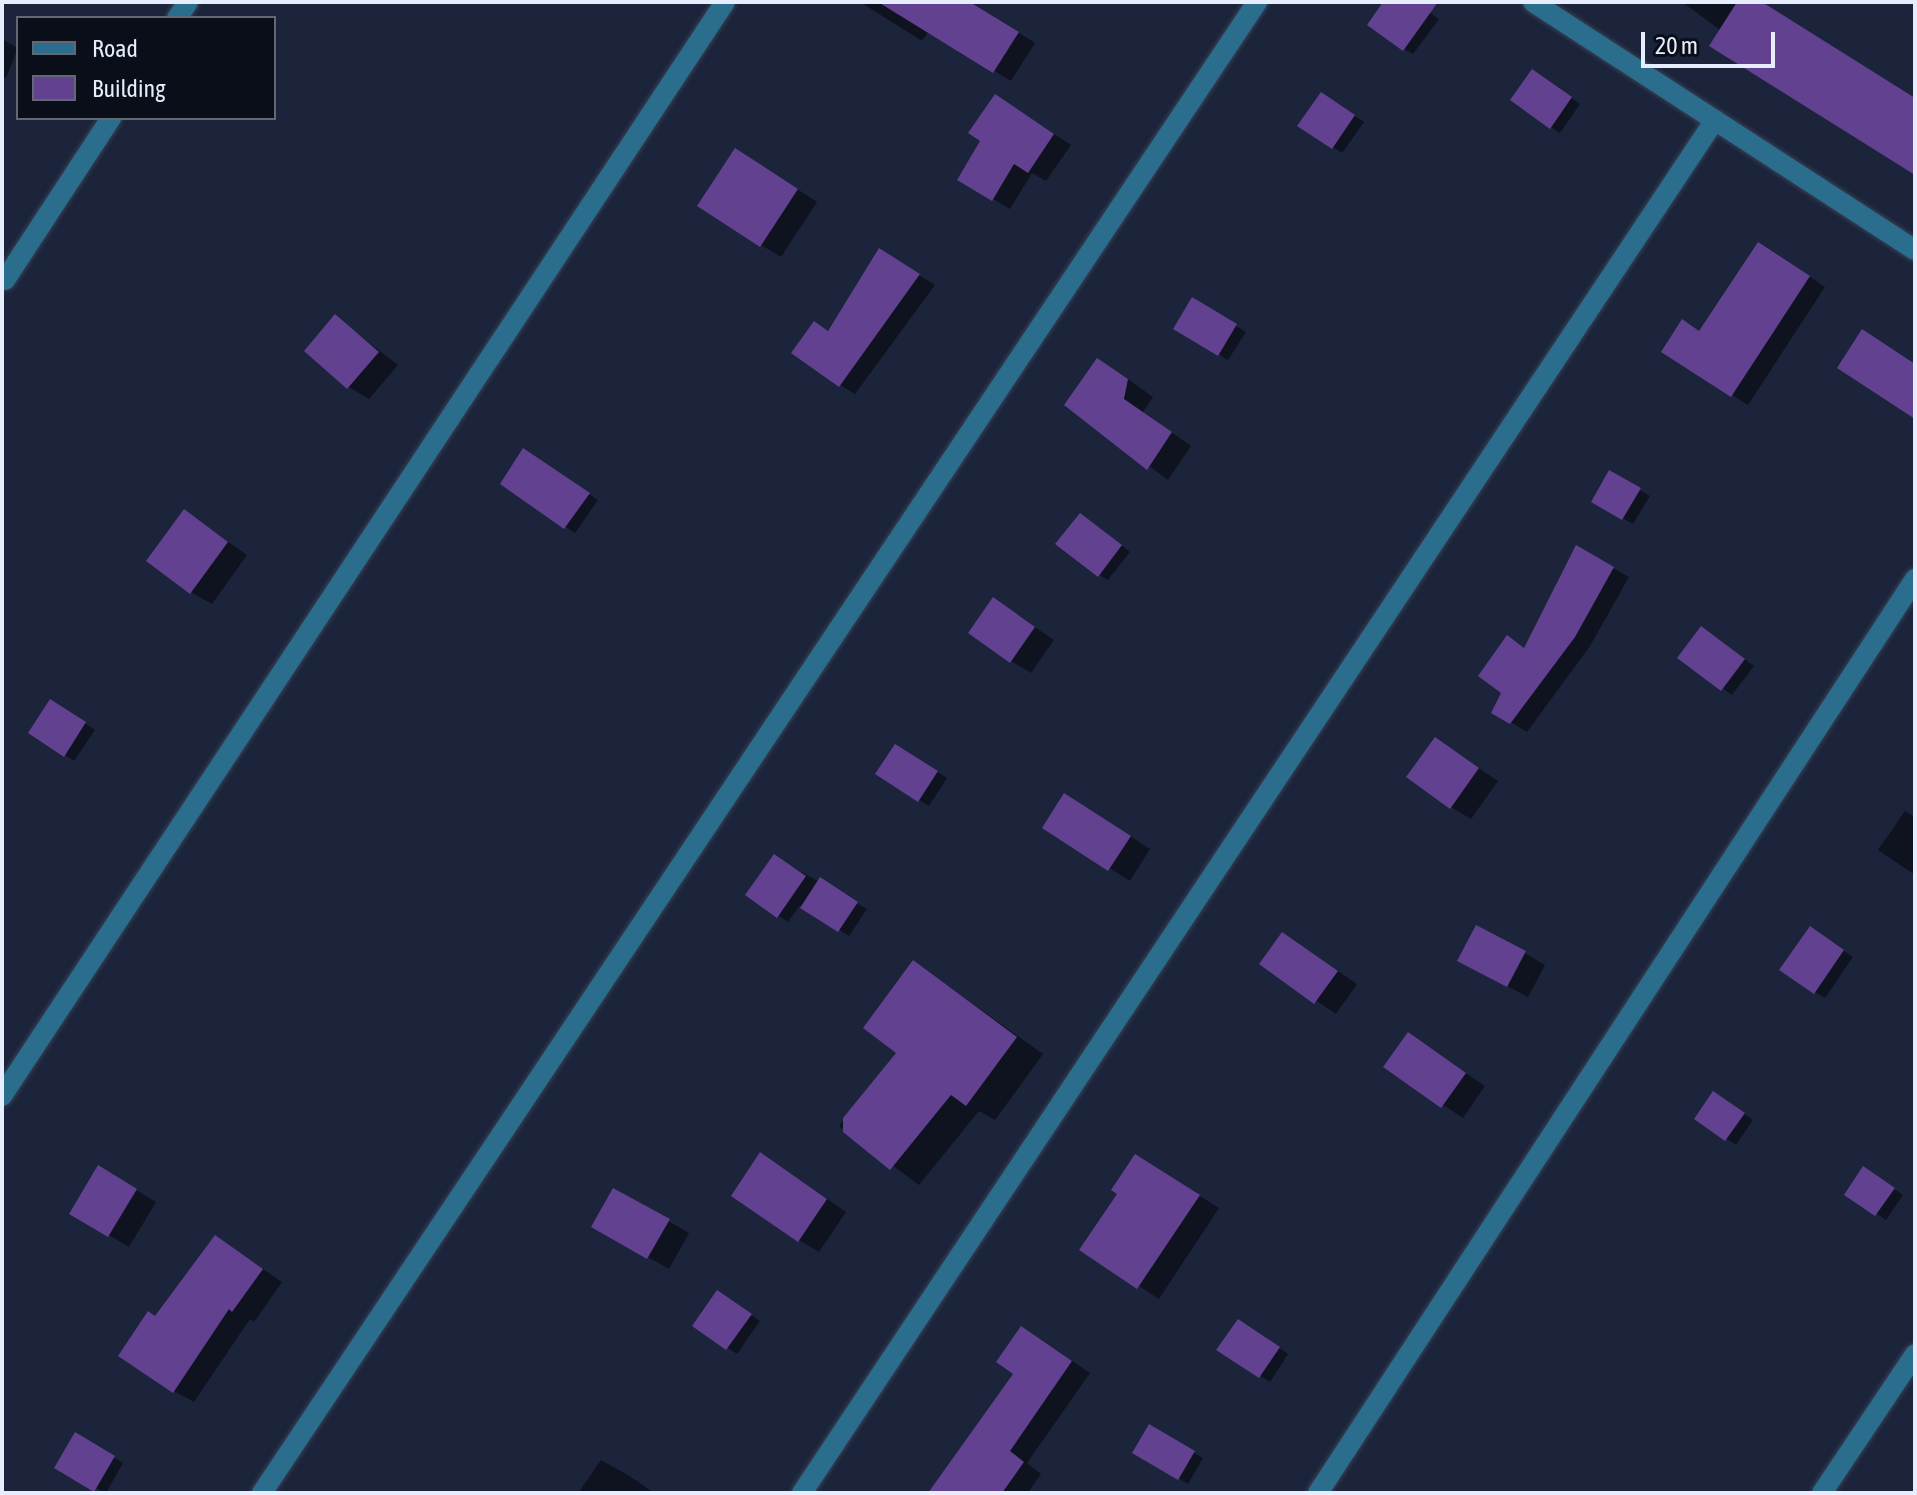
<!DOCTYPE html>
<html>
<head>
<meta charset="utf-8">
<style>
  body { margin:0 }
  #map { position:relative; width:1917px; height:1495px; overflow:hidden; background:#1b243a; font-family:"Asap Condensed",sans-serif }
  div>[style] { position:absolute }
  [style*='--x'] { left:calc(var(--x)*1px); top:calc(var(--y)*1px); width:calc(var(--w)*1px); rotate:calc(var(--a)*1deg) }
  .shadow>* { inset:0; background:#0007 }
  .building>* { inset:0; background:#624190 }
  .roads { filter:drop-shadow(0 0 2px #374055) drop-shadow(0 0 2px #374055) }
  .minor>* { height:20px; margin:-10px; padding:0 10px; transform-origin:10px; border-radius:10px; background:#2a6d8d }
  span { translate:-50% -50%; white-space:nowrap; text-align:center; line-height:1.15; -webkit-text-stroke:8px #090e18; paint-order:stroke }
  .frame { position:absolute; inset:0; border:4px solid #e6edfc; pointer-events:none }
  .legend { position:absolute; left:16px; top:16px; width:260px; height:104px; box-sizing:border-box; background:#090e18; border:2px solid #616773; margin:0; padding:10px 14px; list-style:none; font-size:24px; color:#e6edfc }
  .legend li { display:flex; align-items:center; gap:16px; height:40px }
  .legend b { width:40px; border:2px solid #616773 }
  .scale { position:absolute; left:1641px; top:32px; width:134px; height:36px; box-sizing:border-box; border:4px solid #e6edfc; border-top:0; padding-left:10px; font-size:24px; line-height:28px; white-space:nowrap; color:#e6edfc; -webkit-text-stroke:6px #090e18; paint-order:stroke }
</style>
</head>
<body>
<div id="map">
  <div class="shadow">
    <i style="clip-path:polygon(860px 2px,971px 2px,1035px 43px,1011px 81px,929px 31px,922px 41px)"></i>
    <i style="clip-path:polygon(1386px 2px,1414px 2px,1439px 19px,1413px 54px,1404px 49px)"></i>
    <i style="clip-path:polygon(1682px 2px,1760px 2px,1915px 99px,1915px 173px)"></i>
    <i style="clip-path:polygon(2px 39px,18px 48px,6px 78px,2px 76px)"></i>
    <i style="clip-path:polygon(1542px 77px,1580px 104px,1560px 133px,1551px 127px)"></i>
    <i style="clip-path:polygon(1331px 100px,1364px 122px,1342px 153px,1333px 147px)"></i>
    <i style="clip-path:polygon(1013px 107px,1071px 145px,1046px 181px,1032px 173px,1010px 209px,959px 179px)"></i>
    <i style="clip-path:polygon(756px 162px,817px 202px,781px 257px,761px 245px)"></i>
    <i style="clip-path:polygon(1775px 254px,1825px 287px,1748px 405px,1664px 351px,1700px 332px)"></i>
    <i style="clip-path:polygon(895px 260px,935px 285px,855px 394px,840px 385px,815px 323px,830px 332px)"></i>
    <i style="clip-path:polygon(1193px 300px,1246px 332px,1228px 360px,1175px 328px)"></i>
    <i style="clip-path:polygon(336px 317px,398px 365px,369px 399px,349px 387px)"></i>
    <i style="clip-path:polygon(1118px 372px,1153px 397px,1143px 412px,1191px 446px,1168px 480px,1067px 405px)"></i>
    <i style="clip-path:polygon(533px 456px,598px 500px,575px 533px,502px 484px)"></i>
    <i style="clip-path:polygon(1610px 473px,1650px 496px,1633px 524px,1593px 501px)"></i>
    <i style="clip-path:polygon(185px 512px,247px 555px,212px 604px,191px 592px)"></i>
    <i style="clip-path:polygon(1090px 521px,1130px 552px,1108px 580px,1099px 575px)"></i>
    <i style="clip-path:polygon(1577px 548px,1629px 577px,1590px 646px,1527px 732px,1494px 712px,1504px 692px,1507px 638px,1526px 649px)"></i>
    <i style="clip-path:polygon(994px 599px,1054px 640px,1031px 673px,1011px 661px)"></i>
    <i style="clip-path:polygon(1711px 635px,1754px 666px,1732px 695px,1680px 658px)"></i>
    <i style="clip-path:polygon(60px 707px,95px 730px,74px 761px,65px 755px)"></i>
    <i style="clip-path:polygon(1435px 739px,1498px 781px,1471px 819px,1451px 807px)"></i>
    <i style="clip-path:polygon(905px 752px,947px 778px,929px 806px,878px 774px)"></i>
    <i style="clip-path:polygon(1085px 807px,1150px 849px,1130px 881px,1045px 827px)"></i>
    <i style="clip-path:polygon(1905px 811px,1915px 817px,1915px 875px,1878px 850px)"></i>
    <i style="clip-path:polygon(784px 862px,867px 909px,849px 936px,800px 905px,788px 922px,747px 895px)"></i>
    <i style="clip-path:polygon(1283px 934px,1357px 984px,1336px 1014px,1261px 964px)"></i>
    <i style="clip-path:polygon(1820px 935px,1853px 957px,1825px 998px,1815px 992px)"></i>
    <i style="clip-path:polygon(1525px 953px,1545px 965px,1528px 997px,1480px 972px)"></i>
    <i style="clip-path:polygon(914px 962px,1043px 1054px,995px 1120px,979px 1111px,919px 1185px,839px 1126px,898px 1053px)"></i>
    <i style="clip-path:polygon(1409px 1035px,1485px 1086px,1463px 1118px,1386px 1067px)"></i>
    <i style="clip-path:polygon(1723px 1099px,1753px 1120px,1736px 1145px,1696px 1119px)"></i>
    <i style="clip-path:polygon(781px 1167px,846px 1212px,819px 1252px,799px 1240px)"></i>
    <i style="clip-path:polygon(99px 1168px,156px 1202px,129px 1247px,72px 1213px)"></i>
    <i style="clip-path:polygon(1155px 1168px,1219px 1208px,1159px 1299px,1082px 1249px)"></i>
    <i style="clip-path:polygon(1873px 1174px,1903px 1195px,1886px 1220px,1847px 1194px)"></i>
    <i style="clip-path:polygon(614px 1190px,689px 1233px,669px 1269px,594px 1226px)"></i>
    <i style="clip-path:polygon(216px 1237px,282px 1282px,254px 1322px,250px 1319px,194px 1402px,174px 1391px,156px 1318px)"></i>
    <i style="clip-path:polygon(727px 1298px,760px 1321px,737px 1354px,694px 1325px)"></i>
    <i style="clip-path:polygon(1248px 1327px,1288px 1354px,1270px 1382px,1219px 1349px)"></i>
    <i style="clip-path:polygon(1040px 1339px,1090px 1373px,1027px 1463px,1041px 1474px,1028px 1493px,934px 1493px)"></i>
    <i style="clip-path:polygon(1150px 1427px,1203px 1458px,1188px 1484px,1135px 1452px)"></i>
    <i style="clip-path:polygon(76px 1435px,123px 1463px,106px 1493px,56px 1468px)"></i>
    <i style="clip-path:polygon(601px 1460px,631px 1477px,654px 1493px,578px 1493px)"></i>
  </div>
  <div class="building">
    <i style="clip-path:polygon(878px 2px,970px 2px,1019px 32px,993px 73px)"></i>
    <i style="clip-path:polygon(1383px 2px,1438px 2px,1403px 51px,1367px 25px)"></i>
    <i style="clip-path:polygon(1737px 2px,1762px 2px,1915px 98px,1915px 175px,1709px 46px)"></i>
    <i style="clip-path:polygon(1532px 69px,1572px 97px,1550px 129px,1510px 100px)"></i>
    <i style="clip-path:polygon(1321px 92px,1355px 115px,1332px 149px,1297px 126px)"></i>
    <i style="clip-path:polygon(995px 94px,1054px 134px,1028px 173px,1014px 164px,992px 201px,957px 180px,980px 141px,968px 133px)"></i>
    <i style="clip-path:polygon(735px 148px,798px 189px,760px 247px,697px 206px)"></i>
    <i style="clip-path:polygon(1758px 242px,1810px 276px,1731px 397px,1661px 352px,1682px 319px,1699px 331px)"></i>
    <i style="clip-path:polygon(879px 248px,920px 274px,839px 387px,791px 353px,814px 321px,828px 331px)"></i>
    <i style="clip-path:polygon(1192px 297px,1237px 324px,1218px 356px,1173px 329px)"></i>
    <i style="clip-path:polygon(335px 314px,379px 352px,347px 389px,304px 351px)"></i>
    <i style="clip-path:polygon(1862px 329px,1915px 364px,1915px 419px,1837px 368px)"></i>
    <i style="clip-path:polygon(1097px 358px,1128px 379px,1124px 399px,1172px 432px,1147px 470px,1064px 405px)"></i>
    <i style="clip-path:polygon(523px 448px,590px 493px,564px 529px,500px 484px)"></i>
    <i style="clip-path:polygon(1609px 470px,1641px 488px,1622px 520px,1591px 502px)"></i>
    <i style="clip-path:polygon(184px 509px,228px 542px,190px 594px,146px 561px)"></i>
    <i style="clip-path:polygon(1080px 513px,1122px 545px,1098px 577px,1055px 544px)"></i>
    <i style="clip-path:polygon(1576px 545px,1614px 567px,1575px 637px,1510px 724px,1491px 713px,1501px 693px,1478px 676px,1507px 635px,1524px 648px)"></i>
    <i style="clip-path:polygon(993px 597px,1035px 627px,1010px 663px,968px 633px)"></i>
    <i style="clip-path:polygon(1701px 626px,1745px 659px,1721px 691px,1677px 658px)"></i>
    <i style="clip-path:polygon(50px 699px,86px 722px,64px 757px,28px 733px)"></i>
    <i style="clip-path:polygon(1435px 737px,1479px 768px,1450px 809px,1406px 777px)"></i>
    <i style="clip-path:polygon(895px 744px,938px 771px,918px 802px,875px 774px)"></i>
    <i style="clip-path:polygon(1064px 793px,1131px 836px,1108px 871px,1042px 828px)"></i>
    <i style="clip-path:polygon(774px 854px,806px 876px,777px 918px,745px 895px)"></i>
    <i style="clip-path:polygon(820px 877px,858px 902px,838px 932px,800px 908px)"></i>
    <i style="clip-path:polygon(1476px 925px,1526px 951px,1507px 987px,1457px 961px)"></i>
    <i style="clip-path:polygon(1810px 926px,1844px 950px,1814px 994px,1779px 970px)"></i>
    <i style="clip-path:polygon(1282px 932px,1338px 971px,1314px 1004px,1259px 964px)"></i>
    <i style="clip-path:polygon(913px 960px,1017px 1037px,966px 1106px,951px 1095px,890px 1170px,843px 1132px,843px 1118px,896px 1053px,863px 1028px)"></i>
    <i style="clip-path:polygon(1408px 1032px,1466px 1073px,1441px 1108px,1383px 1067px)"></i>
    <i style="clip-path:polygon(1713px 1091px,1745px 1113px,1725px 1141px,1694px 1119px)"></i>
    <i style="clip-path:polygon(760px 1152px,827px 1199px,798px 1242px,731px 1196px)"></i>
    <i style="clip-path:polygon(1135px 1154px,1200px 1195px,1137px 1289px,1079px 1250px,1117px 1194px,1111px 1190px)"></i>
    <i style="clip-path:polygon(98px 1165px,137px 1189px,108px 1237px,69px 1214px)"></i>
    <i style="clip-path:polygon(1863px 1166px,1895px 1188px,1875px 1216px,1844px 1195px)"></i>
    <i style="clip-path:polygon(613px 1188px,670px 1219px,647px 1259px,591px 1227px)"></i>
    <i style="clip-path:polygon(215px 1235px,263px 1269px,232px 1312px,229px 1309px,173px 1393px,118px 1356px,148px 1311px,155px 1316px)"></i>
    <i style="clip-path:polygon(717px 1290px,752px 1314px,726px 1350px,692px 1326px)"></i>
    <i style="clip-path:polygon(1238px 1319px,1280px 1347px,1259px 1378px,1216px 1350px)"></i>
    <i style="clip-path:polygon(1021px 1326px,1072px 1361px,1010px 1451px,1024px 1462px,1002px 1493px,928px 1493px,1013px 1374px,996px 1362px)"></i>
    <i style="clip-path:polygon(1149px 1424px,1195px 1451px,1178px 1480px,1132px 1453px)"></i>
    <i style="clip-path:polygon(75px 1432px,115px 1456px,94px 1492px,54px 1468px)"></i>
  </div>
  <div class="roads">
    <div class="minor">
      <i style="--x:1533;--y:2;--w:455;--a:33"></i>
      <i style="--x:177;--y:18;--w:19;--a:-55"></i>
      <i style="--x:5;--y:280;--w:194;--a:-56.8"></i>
      <i style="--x:2;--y:1096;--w:1311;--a:-56.54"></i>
      <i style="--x:262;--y:1493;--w:1793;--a:-56.28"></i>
      <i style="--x:802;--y:1493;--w:1649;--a:-56.38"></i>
      <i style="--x:1318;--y:1493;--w:1092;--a:-56.85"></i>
      <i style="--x:1822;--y:1493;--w:167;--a:-56.2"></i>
    </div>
  </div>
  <div class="frame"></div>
  <ul class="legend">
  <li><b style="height:10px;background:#2a6d8d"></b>Road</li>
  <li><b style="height:22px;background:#624190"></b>Building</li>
  </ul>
  <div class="scale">20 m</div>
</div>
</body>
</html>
